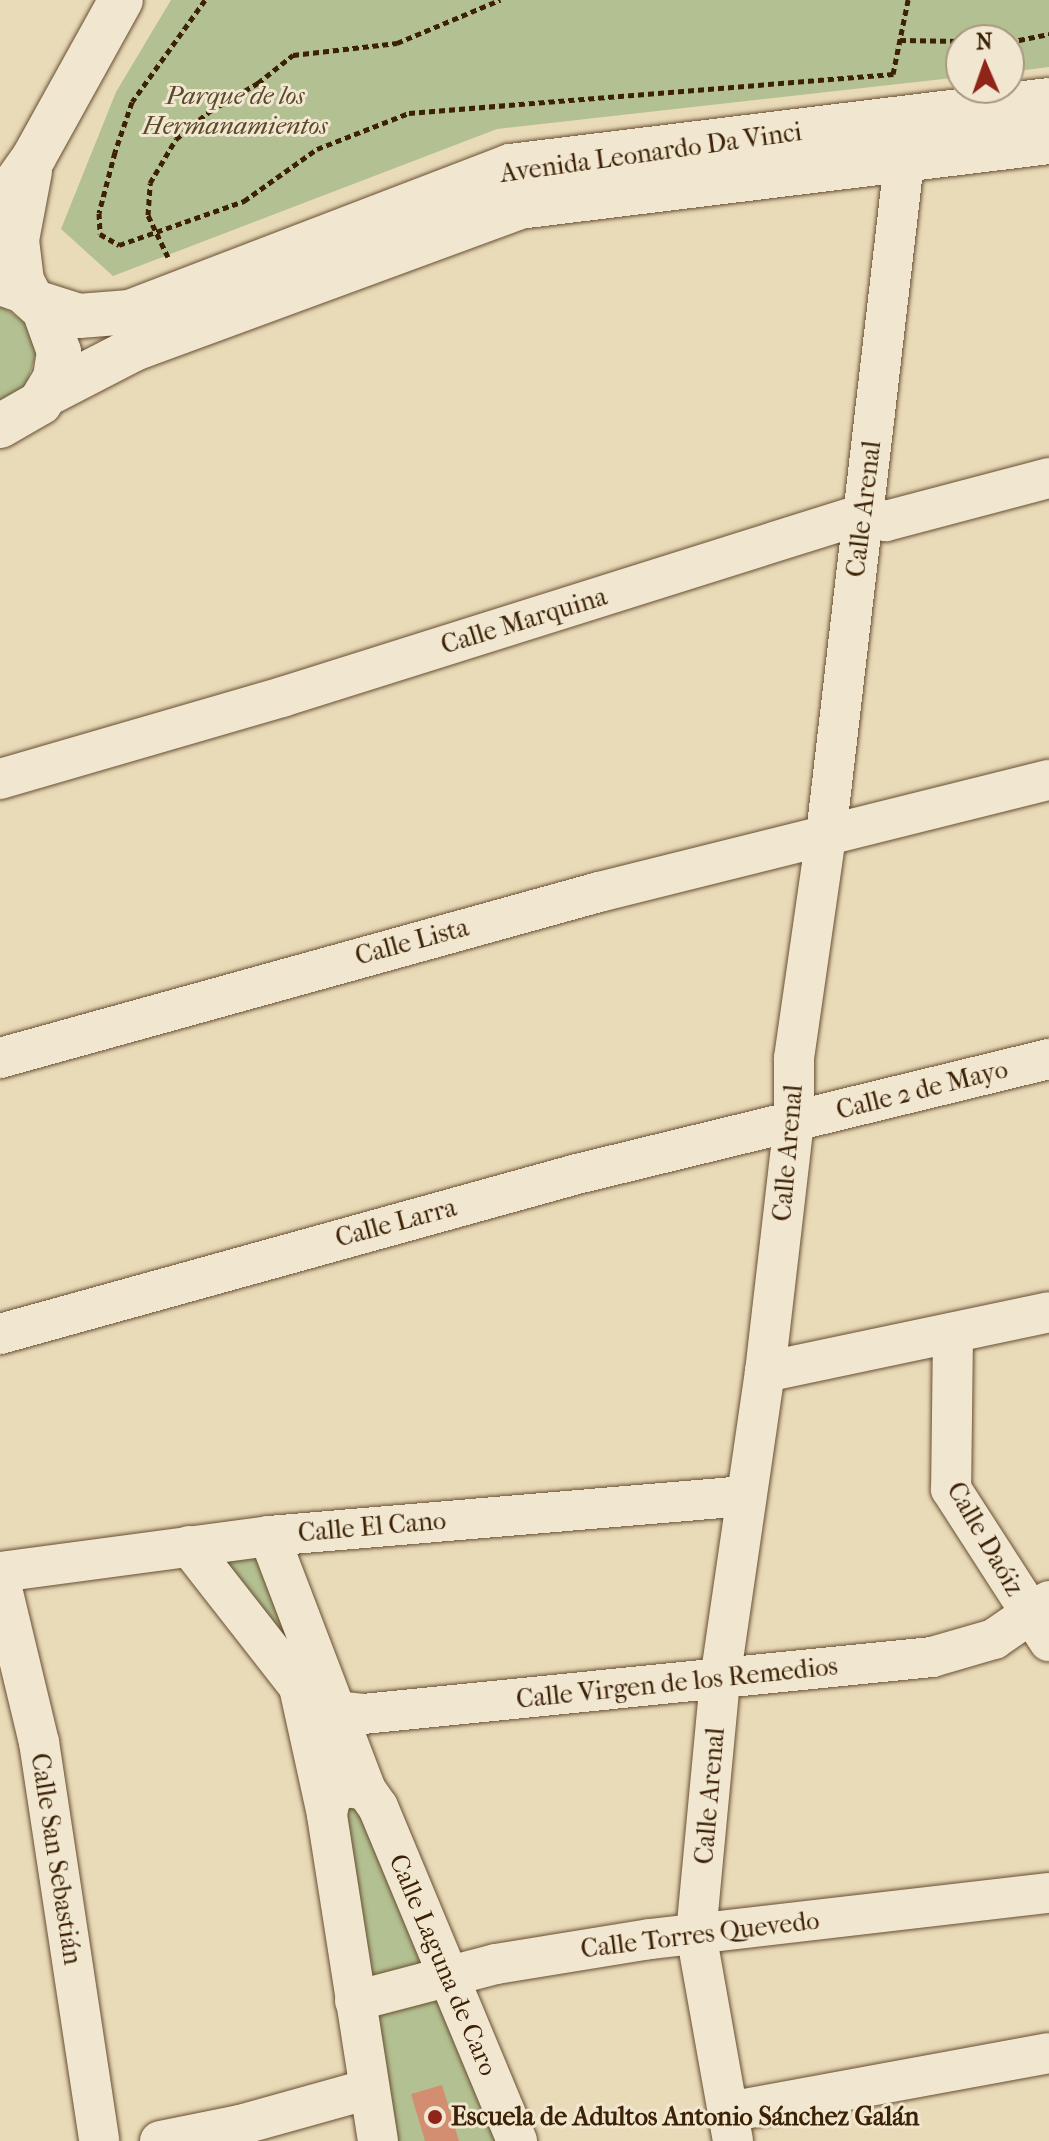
<!DOCTYPE html>
<html>
<head>
<meta charset="utf-8">
<style>
  body { margin:0 }
  #map { position:relative; width:1049px; height:2141px; overflow:hidden; background:#e9dab8; font-family:"IM FELL French Canon",serif }
  div>[style] { position:absolute }
  [style*='--x'] { left:calc(var(--x)*1px); top:calc(var(--y)*1px); width:calc(var(--w)*1px); rotate:calc(var(--a)*1deg) }
  .green>* { inset:0; background:#b3c091 }
  .building>* { inset:0; background:#d38e71 }
  .path>* { height:5px; margin-top:-2.5px; transform-origin:0; background:repeating-linear-gradient(90deg,#3d2105 0 6px,transparent 0 10px) }
  .roads { filter:drop-shadow(0 0 2px #684f32) drop-shadow(0 0 2px #684f32) }
  .street>* { height:40px; margin:-20px; padding:0 20px; transform-origin:20px; border-radius:20px; background:#f1e7d1 }
  .secondary>* { height:44px; margin:-22px; padding:0 22px; transform-origin:22px; border-radius:22px; background:#f1e7d1 }
  .dots>* { width:22px; height:22px; translate:-50% -50%; box-sizing:border-box; border:4px solid #f1e7d1; border-radius:50% }
  span { translate:-50% -50%; white-space:nowrap; text-align:center; line-height:1.15; -webkit-text-stroke:6px #f1e7d1; paint-order:stroke }
  .park-label { font-size:26px; color:#5a4928; font-style:italic }
  .street-label { font-size:26px; color:#3d2105 }
  .poi-label { font-size:26px; color:#3d2105; font-weight:700 }
  .left { translate:0 -50%; text-align:left }
  .north { position:absolute; left:945px; top:24px; width:80px; height:80px; box-sizing:border-box; background:#f1e7d1; border:2px solid #a9987f; border-radius:50%; rotate:358deg; font-size:22px; font-weight:700; line-height:32px; text-align:center; color:#3d2105 }
  .north::after { content:''; display:block; margin:auto; width:28px; height:36px; background:#8f2418; clip-path:polygon(50% 0,100% 100%,50% 72%,0 100%) }
</style>
</head>
<body>
<div id="map">
  <div class="green">
    <i style="clip-path:polygon(171px 0,1049px 0,1049px 67px,1009px 72px,1009px 40px,961px 40px,961px 77px,497px 129px,113px 276px,61px 229px,116px 92px)"></i>
    <i style="clip-path:polygon(0 305px,27px 324px,37px 351px,25px 388px,0 404px)"></i>
    <i style="clip-path:polygon(262px 1549px,319px 1691px,212px 1556px)"></i>
    <i style="clip-path:polygon(361px 1804px,423px 1968px,368px 1982px,343px 1809px)"></i>
    <i style="clip-path:polygon(436px 1996px,499px 2141px,396px 2141px,372px 2012px)"></i>
  </div>
  <div class="building">
    <i style="clip-path:polygon(442px 2085px,459px 2141px,425px 2141px,411px 2094px)"></i>
  </div>
  <div class="path">
    <i style="--x:205;--y:0;--w:125;--a:125.6"></i>
    <i style="--x:132;--y:102;--w:53;--a:108.8"></i>
    <i style="--x:115;--y:152;--w:63;--a:104.7"></i>
    <i style="--x:99;--y:213;--w:21;--a:87"></i>
    <i style="--x:100;--y:234;--w:22;--a:30"></i>
    <i style="--x:119;--y:245;--w:133;--a:-19.4"></i>
    <i style="--x:244;--y:201;--w:90;--a:-35.5"></i>
    <i style="--x:317;--y:149;--w:99;--a:-21.4"></i>
    <i style="--x:409;--y:113;--w:486;--a:-4.6"></i>
    <i style="--x:893;--y:74;--w:76;--a:-78.5"></i>
    <i style="--x:900;--y:40;--w:61;--a:0.9"></i>
    <i style="--x:1009;--y:42;--w:41;--a:-11.3"></i>
    <i style="--x:168;--y:257;--w:47;--a:-115.5"></i>
    <i style="--x:148;--y:215;--w:32;--a:-86"></i>
    <i style="--x:150;--y:183;--w:51;--a:-59.4"></i>
    <i style="--x:176;--y:139;--w:44;--a:-39.5"></i>
    <i style="--x:210;--y:111;--w:56;--a:-30.3"></i>
    <i style="--x:258;--y:83;--w:45;--a:-38.7"></i>
    <i style="--x:293;--y:55;--w:105;--a:-6.6"></i>
    <i style="--x:397;--y:43;--w:112;--a:-22.7"></i>
  </div>
  <div class="roads">
    <div class="street">
      <i style="--x:0;--y:779;--w:294;--a:-16.2"></i>
      <i style="--x:282;--y:697;--w:609;--a:-17.48"></i>
      <i style="--x:863;--y:514;--w:24;--a:17"></i>
      <i style="--x:886;--y:521;--w:169;--a:-14.8"></i>
      <i style="--x:0;--y:1058;--w:622;--a:-15.49"></i>
      <i style="--x:599;--y:892;--w:464;--a:-14"></i>
      <i style="--x:953;--y:1333;--w:156;--a:90.7"></i>
      <i style="--x:951;--y:1489;--w:181;--a:57.2"></i>
      <i style="--x:0;--y:1334;--w:599;--a:-15.5"></i>
      <i style="--x:577;--y:1174;--w:486;--a:-13.7"></i>
      <i style="--x:765;--y:1372;--w:290;--a:-11.9"></i>
      <i style="--x:269;--y:1536;--w:272;--a:69.1"></i>
      <i style="--x:189;--y:1546;--w:179;--a:52"></i>
      <i style="--x:299;--y:1687;--w:130;--a:77.6"></i>
      <i style="--x:0;--y:1572;--w:271;--a:-7.6"></i>
      <i style="--x:269;--y:1536;--w:478;--a:-4.8"></i>
      <i style="--x:0;--y:1580;--w:167;--a:76.5"></i>
      <i style="--x:39;--y:1742;--w:403;--a:81.4"></i>
      <i style="--x:299;--y:1687;--w:35;--a:41"></i>
      <i style="--x:325;--y:1710;--w:38;--a:6"></i>
      <i style="--x:363;--y:1714;--w:572;--a:-5.72"></i>
      <i style="--x:932;--y:1657;--w:65;--a:-16.2"></i>
      <i style="--x:994;--y:1639;--w:67;--a:-34.6"></i>
      <i style="--x:355;--y:2001;--w:146;--a:-14.7"></i>
      <i style="--x:496;--y:1964;--w:156;--a:-9.2"></i>
      <i style="--x:650;--y:1939;--w:402;--a:-6.6"></i>
      <i style="--x:728;--y:2112;--w:326;--a:-10.4"></i>
      <i style="--x:160;--y:2141;--w:82;--a:-11.3"></i>
      <i style="--x:240;--y:2125;--w:134;--a:-15.6"></i>
      <i style="--x:378;--y:2141;--w:331;--a:-98.9"></i>
      <i style="--x:327;--y:1814;--w:19;--a:-78"></i>
      <i style="--x:331;--y:1795;--w:18;--a:-27"></i>
      <i style="--x:347;--y:1787;--w:19;--a:9"></i>
      <i style="--x:366;--y:1790;--w:21;--a:55"></i>
      <i style="--x:378;--y:1807;--w:362;--a:67.4"></i>
      <i style="--x:733;--y:2141;--w:210;--a:-100.1"></i>
      <i style="--x:696;--y:1934;--w:255;--a:-84.6"></i>
      <i style="--x:720;--y:1680;--w:311;--a:-81.7"></i>
      <i style="--x:765;--y:1372;--w:254;--a:-83.4"></i>
      <i style="--x:794;--y:1120;--w:62;--a:-90"></i>
      <i style="--x:794;--y:1058;--w:225;--a:-81.8"></i>
      <i style="--x:826;--y:835;--w:678;--a:-83.39"></i>
    </div>
    <div class="secondary">
      <i style="--x:0;--y:205;--w:59;--a:-54.7"></i>
      <i style="--x:34;--y:157;--w:179;--a:-61"></i>
      <i style="--x:0;--y:283;--w:24;--a:19"></i>
      <i style="--x:23;--y:291;--w:28;--a:42"></i>
      <i style="--x:44;--y:310;--w:45;--a:70.3"></i>
      <i style="--x:59;--y:352;--w:26;--a:99"></i>
      <i style="--x:55;--y:378;--w:29;--a:121"></i>
      <i style="--x:40;--y:403;--w:46;--a:150.1"></i>
      <i style="--x:30;--y:296;--w:17;--a:-118"></i>
      <i style="--x:22;--y:281;--w:41;--a:-97"></i>
      <i style="--x:17;--y:240;--w:70;--a:-79.3"></i>
      <i style="--x:38;--y:303;--w:43;--a:17.6"></i>
      <i style="--x:79;--y:316;--w:51;--a:-4.5"></i>
      <i style="--x:130;--y:312;--w:407;--a:-21"></i>
      <i style="--x:510;--y:166;--w:543;--a:-6.98"></i>
      <i style="--x:47;--y:394;--w:98;--a:-27.3"></i>
      <i style="--x:134;--y:349;--w:410;--a:-20.2"></i>
      <i style="--x:519;--y:207;--w:534;--a:-6.99"></i>
    </div>
  </div>
  <div class="dots">
    <i style="left:435px;top:2117px;background:#8f2418"></i>
  </div>
  <div class="park-label">
    <span style="left:235px;top:111px">Parque de los<br>Hermanamientos</span>
  </div>
  <div class="street-label">
    <span style="left:651px;top:153px;rotate:-8deg">Avenida Leonardo Da Vinci</span>
    <span style="left:864px;top:509px;rotate:-83deg">Calle Arenal</span>
    <span style="left:524px;top:621px;rotate:-17deg">Calle Marquina</span>
    <span style="left:412px;top:942px;rotate:-15deg">Calle Lista</span>
    <span style="left:922px;top:1090px;rotate:-14deg">Calle 2 de Mayo</span>
    <span style="left:788px;top:1153px;rotate:-85deg">Calle Arenal</span>
    <span style="left:396px;top:1223px;rotate:-15deg">Calle Larra</span>
    <span style="left:372px;top:1527px;rotate:-5deg">Calle El Cano</span>
    <span style="left:985px;top:1539px;rotate:60deg">Calle Daóiz</span>
    <span style="left:677px;top:1683px;rotate:-6deg">Calle Virgen de los Remedios</span>
    <span style="left:710px;top:1796px;rotate:-85deg">Calle Arenal</span>
    <span style="left:56px;top:1859px;rotate:81deg">Calle San Sebastián</span>
    <span style="left:700px;top:1935px;rotate:-7deg">Calle Torres Quevedo</span>
    <span style="left:443px;top:1965px;rotate:67deg">Calle Laguna de Caro</span>
  </div>
  <div class="poi-label">
    <span class="left" style="left:451px;top:2117px">Escuela de Adultos Antonio Sánchez Galán</span>
  </div>
  <div class="north">N</div>
</div>
</body>
</html>
